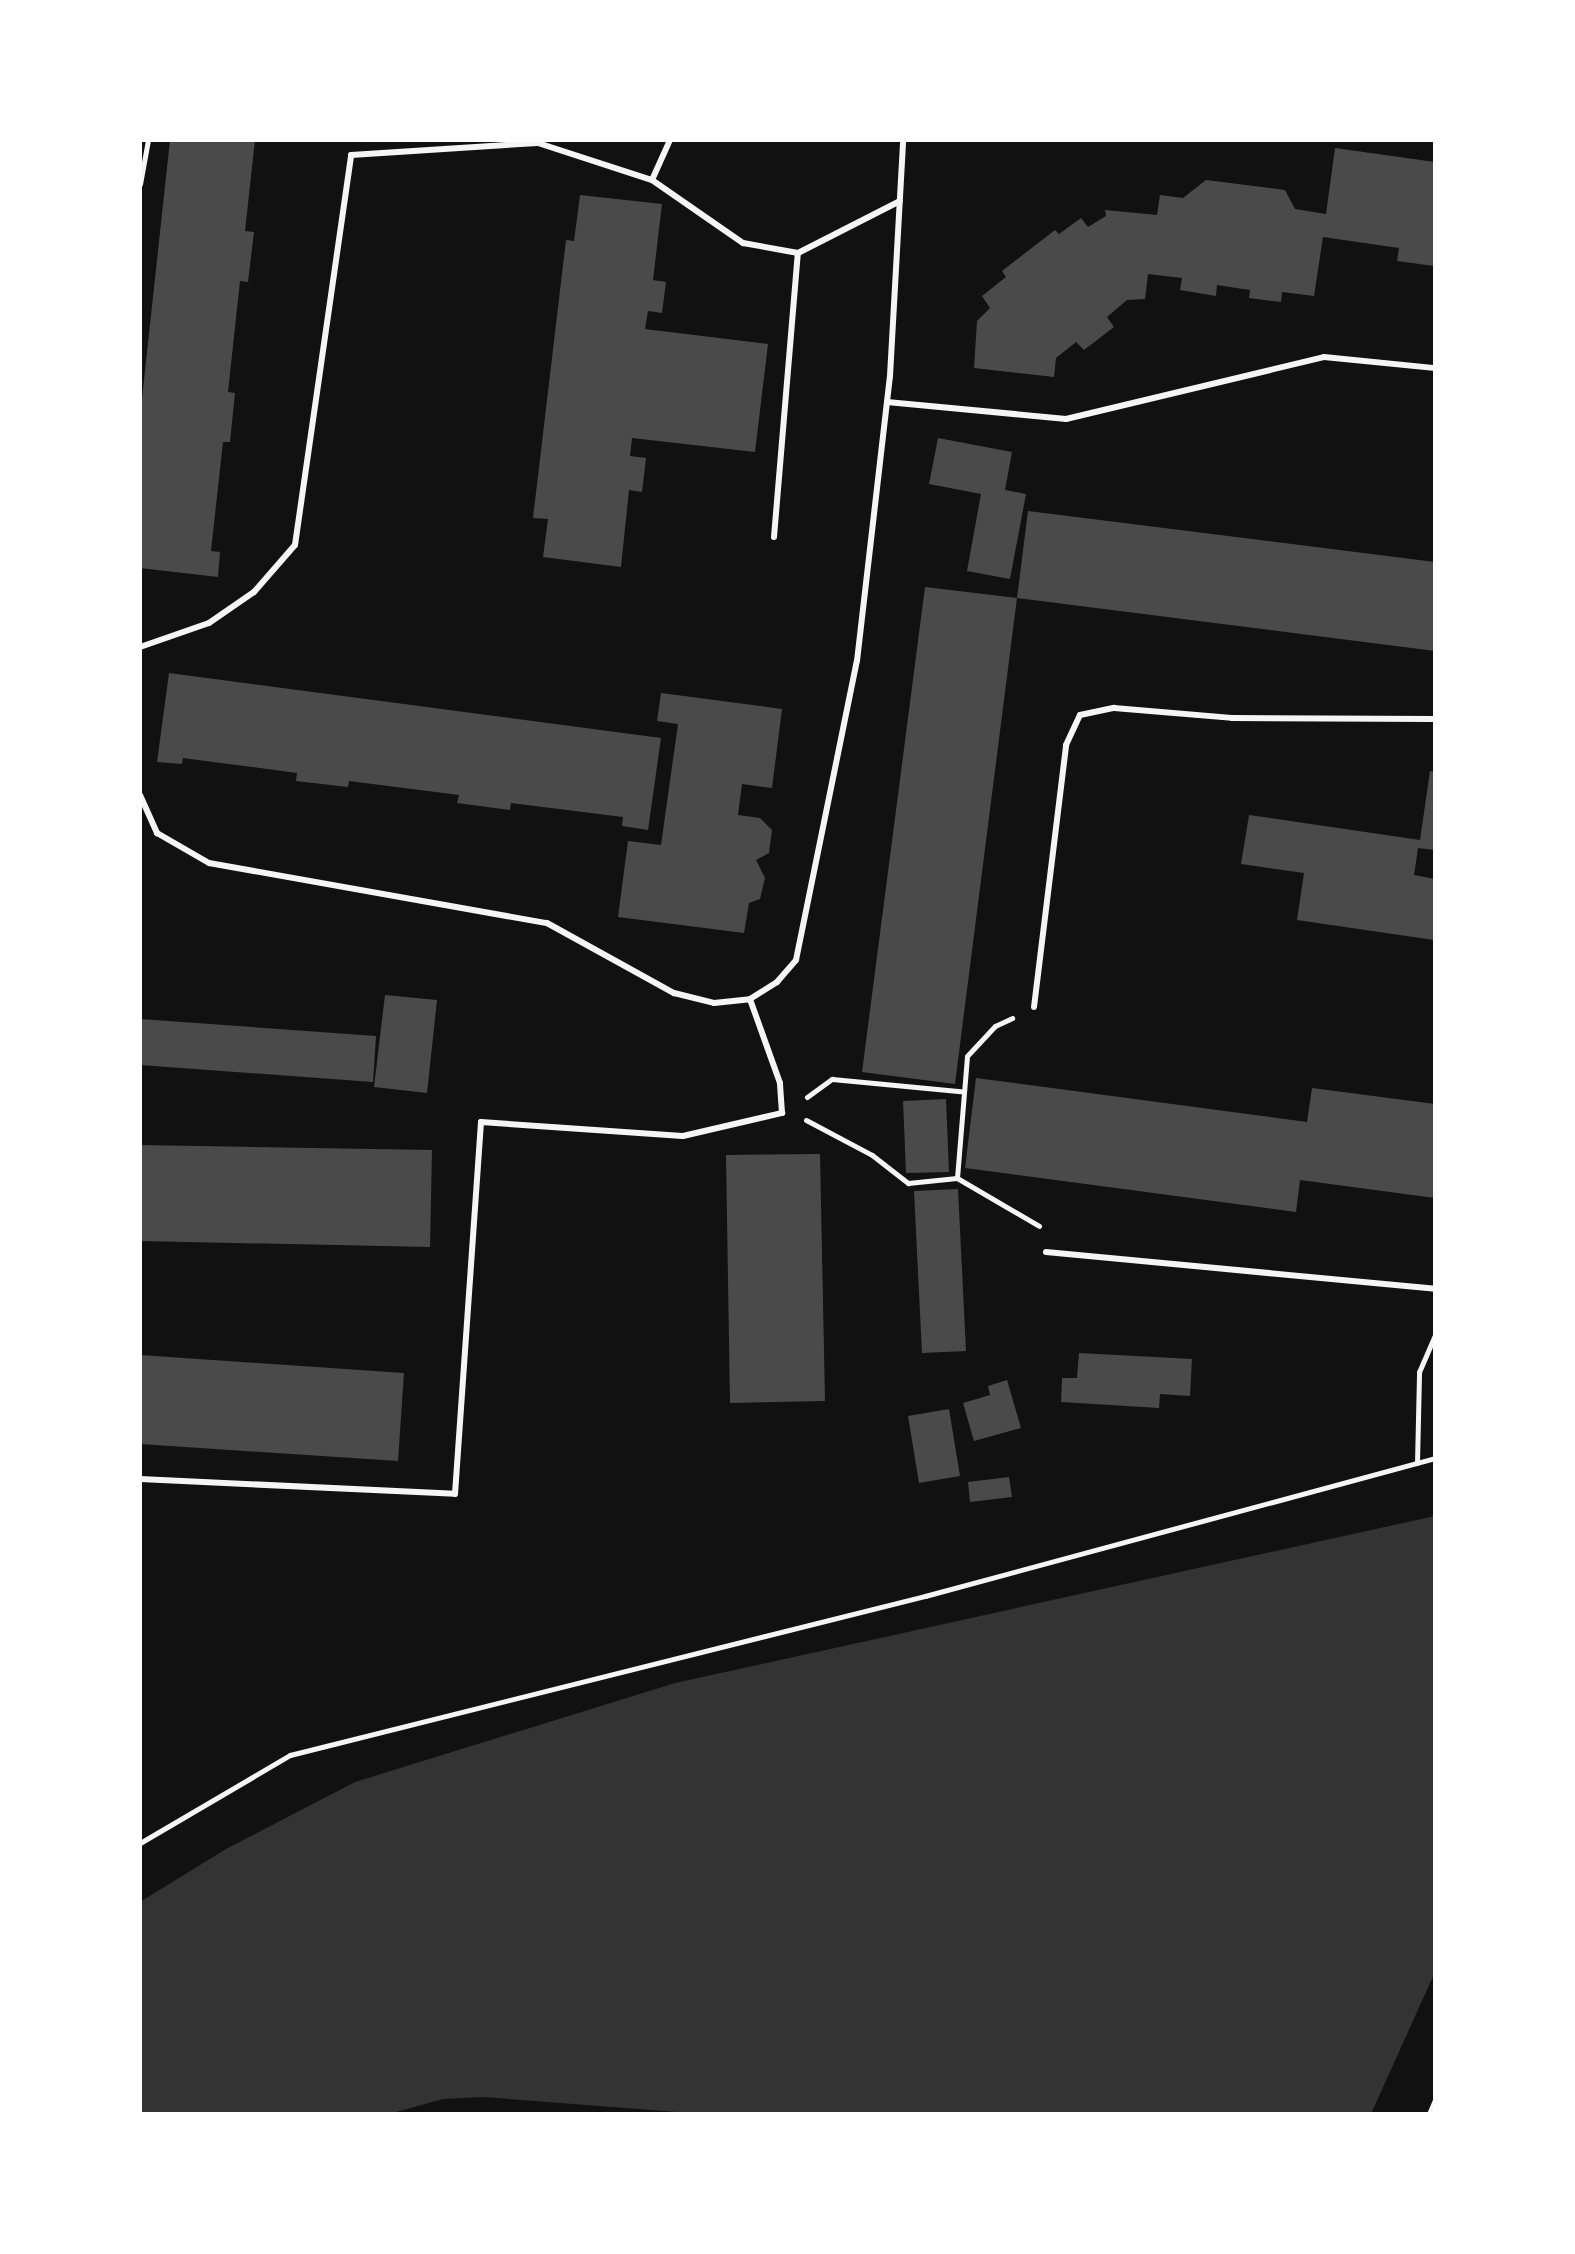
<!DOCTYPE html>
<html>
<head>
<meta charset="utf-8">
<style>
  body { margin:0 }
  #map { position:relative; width:1575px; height:2254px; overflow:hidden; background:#111; font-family:"Fira Sans",sans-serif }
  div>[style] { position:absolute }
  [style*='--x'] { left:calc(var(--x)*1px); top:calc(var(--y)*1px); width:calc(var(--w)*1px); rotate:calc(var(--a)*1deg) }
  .water>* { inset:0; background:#333 }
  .building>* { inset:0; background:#4a4a4a }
  .path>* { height:5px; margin:-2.5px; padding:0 2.5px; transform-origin:2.5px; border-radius:2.5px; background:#f5f5f5 }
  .service>* { height:6px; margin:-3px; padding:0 3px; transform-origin:3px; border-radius:3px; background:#f5f5f5 }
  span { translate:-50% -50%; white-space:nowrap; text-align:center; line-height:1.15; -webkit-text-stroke:8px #fff; paint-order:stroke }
  .frame { position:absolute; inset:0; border:142px solid #fff; pointer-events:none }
</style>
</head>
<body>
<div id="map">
  <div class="water">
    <i style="clip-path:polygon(1435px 1516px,1435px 1972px,1371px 2114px,703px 2114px,483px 2097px,443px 2099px,389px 2114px,140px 2114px,140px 1902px,226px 1849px,355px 1782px,675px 1683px)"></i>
  </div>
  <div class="building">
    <i style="clip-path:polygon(170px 140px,255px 140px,245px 231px,254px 232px,248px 282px,240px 281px,228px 392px,235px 393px,230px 442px,223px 442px,211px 551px,220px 552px,218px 577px,140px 568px,140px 417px)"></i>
    <i style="clip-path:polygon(1335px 148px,1435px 162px,1434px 266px,1397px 261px,1399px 248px,1323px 237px,1314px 296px,1282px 292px,1281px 302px,1249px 298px,1250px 290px,1217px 285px,1216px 296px,1180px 290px,1182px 278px,1148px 274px,1145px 299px,1127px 300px,1107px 317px,1114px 327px,1084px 350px,1076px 342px,1056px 358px,1054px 377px,974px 368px,977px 321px,990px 308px,982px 296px,1006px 277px,1002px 271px,1055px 230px,1059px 234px,1081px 218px,1088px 227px,1106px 216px,1105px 210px,1157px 215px,1160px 195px,1183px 198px,1206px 180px,1285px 190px,1295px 209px,1326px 214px)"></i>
    <i style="clip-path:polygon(580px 195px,662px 204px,653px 280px,666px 282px,662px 313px,648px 311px,645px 329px,768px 344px,755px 452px,632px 438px,630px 456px,646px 458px,642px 492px,629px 490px,621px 567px,543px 557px,548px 519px,533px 518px,566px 240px,574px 241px)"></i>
    <i style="clip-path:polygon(938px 438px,1012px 452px,1005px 490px,1026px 494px,1010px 579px,967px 571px,981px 494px,929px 484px)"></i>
    <i style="clip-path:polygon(1028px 511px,1435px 562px,1435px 651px,1017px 598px,955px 1084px,862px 1072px,925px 587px,1017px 598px)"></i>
    <i style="clip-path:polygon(169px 673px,661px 738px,648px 830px,622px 826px,623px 817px,511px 803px,510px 810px,457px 803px,459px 795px,349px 781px,348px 787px,296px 781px,297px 773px,183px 758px,182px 764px,157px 762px)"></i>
    <i style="clip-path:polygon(661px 693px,782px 709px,772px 788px,742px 784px,738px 815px,760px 818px,772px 830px,769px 853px,756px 860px,765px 878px,760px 899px,749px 903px,744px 933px,618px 917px,628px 841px,661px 845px,678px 724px,657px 721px)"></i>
    <i style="clip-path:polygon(1430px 771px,1435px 772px,1435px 850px,1418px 848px,1414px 875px,1435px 879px,1434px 940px,1297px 920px,1304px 873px,1241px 864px,1249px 815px,1420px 840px)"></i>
    <i style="clip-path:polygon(385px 995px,437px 1000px,427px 1093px,374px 1087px)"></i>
    <i style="clip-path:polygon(140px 1019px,376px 1036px,373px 1082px,140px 1065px)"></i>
    <i style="clip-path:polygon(976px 1078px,1307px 1122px,1312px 1088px,1435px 1104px,1435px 1198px,1300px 1180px,1296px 1212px,965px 1168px)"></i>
    <i style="clip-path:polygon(946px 1099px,949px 1172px,906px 1173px,903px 1101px)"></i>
    <i style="clip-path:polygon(140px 1145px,432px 1150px,430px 1247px,140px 1241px)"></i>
    <i style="clip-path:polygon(820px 1154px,825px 1401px,730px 1403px,726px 1155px)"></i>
    <i style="clip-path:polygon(958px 1189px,966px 1351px,922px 1353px,914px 1191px)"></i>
    <i style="clip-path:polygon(1079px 1353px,1192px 1359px,1190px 1396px,1160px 1394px,1159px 1408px,1061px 1402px,1062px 1378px,1077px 1378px)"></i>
    <i style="clip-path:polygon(140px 1355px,404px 1373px,398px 1461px,140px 1444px)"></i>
    <i style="clip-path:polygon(1007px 1380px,1021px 1428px,974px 1441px,963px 1403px,990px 1395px,988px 1386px)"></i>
    <i style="clip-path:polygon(949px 1409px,960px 1476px,919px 1483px,908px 1416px)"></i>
    <i style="clip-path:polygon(1009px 1477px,1012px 1497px,970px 1502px,968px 1482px)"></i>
  </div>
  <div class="path">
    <i style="--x:140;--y:184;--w:45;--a:-79.7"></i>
    <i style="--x:807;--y:1097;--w:31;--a:-36"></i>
    <i style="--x:832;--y:1079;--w:129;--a:5.4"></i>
    <i style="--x:806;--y:1120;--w:75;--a:27.9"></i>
    <i style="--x:872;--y:1155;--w:46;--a:37.9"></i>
    <i style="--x:908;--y:1183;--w:49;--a:-5.8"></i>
    <i style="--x:957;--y:1178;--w:95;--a:30.3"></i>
    <i style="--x:957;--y:1178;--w:122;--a:-85.3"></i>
    <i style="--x:967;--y:1056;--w:41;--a:-47"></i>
    <i style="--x:995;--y:1026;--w:19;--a:-25"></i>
    <i style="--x:1417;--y:1463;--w:91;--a:-88.7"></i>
    <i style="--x:1419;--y:1372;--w:40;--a:-66.6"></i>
    <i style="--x:140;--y:1843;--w:174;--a:-30.4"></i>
    <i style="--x:290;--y:1755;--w:655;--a:-14.06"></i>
    <i style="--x:925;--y:1596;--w:528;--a:-15.14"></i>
    <i style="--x:474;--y:2114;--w:48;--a:0"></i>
    <i style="--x:1429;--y:2114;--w:15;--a:-67"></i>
  </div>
  <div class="service">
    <i style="--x:652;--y:180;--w:44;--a:-65.8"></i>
    <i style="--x:887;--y:402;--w:180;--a:5.4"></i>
    <i style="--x:1066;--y:419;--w:265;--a:-13.5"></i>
    <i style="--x:1324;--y:357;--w:112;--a:5.7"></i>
    <i style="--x:774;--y:537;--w:285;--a:-85.2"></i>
    <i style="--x:140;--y:647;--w:73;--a:-19.2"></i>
    <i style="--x:209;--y:623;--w:55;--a:-34.6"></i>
    <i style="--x:254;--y:592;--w:62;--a:-48.9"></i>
    <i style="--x:295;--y:545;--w:394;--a:-81.8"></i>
    <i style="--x:351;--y:155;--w:187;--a:-3.7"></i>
    <i style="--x:538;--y:143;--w:120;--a:18"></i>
    <i style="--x:652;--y:180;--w:111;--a:34.7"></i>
    <i style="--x:743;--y:243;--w:56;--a:10.3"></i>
    <i style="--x:798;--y:253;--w:114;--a:-27"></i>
    <i style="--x:140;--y:795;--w:42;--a:65.9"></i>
    <i style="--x:157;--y:833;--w:60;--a:30"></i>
    <i style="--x:209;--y:863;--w:343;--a:10.1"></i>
    <i style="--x:547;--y:923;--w:145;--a:28.9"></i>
    <i style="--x:674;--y:993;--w:41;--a:14"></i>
    <i style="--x:714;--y:1003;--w:36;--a:-6"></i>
    <i style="--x:1034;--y:1007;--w:264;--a:-83"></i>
    <i style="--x:1066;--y:745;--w:33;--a:-65"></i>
    <i style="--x:1080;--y:715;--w:35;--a:-12"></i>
    <i style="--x:1114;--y:708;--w:118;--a:4.8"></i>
    <i style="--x:1232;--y:718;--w:203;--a:0.3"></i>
    <i style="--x:1046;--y:1252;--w:391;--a:5.4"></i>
    <i style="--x:140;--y:1479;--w:315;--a:2.7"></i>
    <i style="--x:455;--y:1494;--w:373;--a:-86"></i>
    <i style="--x:481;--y:1122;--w:202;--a:4"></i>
    <i style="--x:683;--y:1136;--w:102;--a:-13.1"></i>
    <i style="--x:782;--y:1113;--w:30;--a:-94"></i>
    <i style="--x:780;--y:1083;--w:89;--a:-109.7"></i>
    <i style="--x:750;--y:999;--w:32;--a:-32"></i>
    <i style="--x:777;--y:982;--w:29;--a:-49"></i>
    <i style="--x:796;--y:960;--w:305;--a:-78.5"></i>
    <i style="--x:857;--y:661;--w:287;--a:-83.4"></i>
    <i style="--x:890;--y:376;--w:236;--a:-86.8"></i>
  </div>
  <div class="frame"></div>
</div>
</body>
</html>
